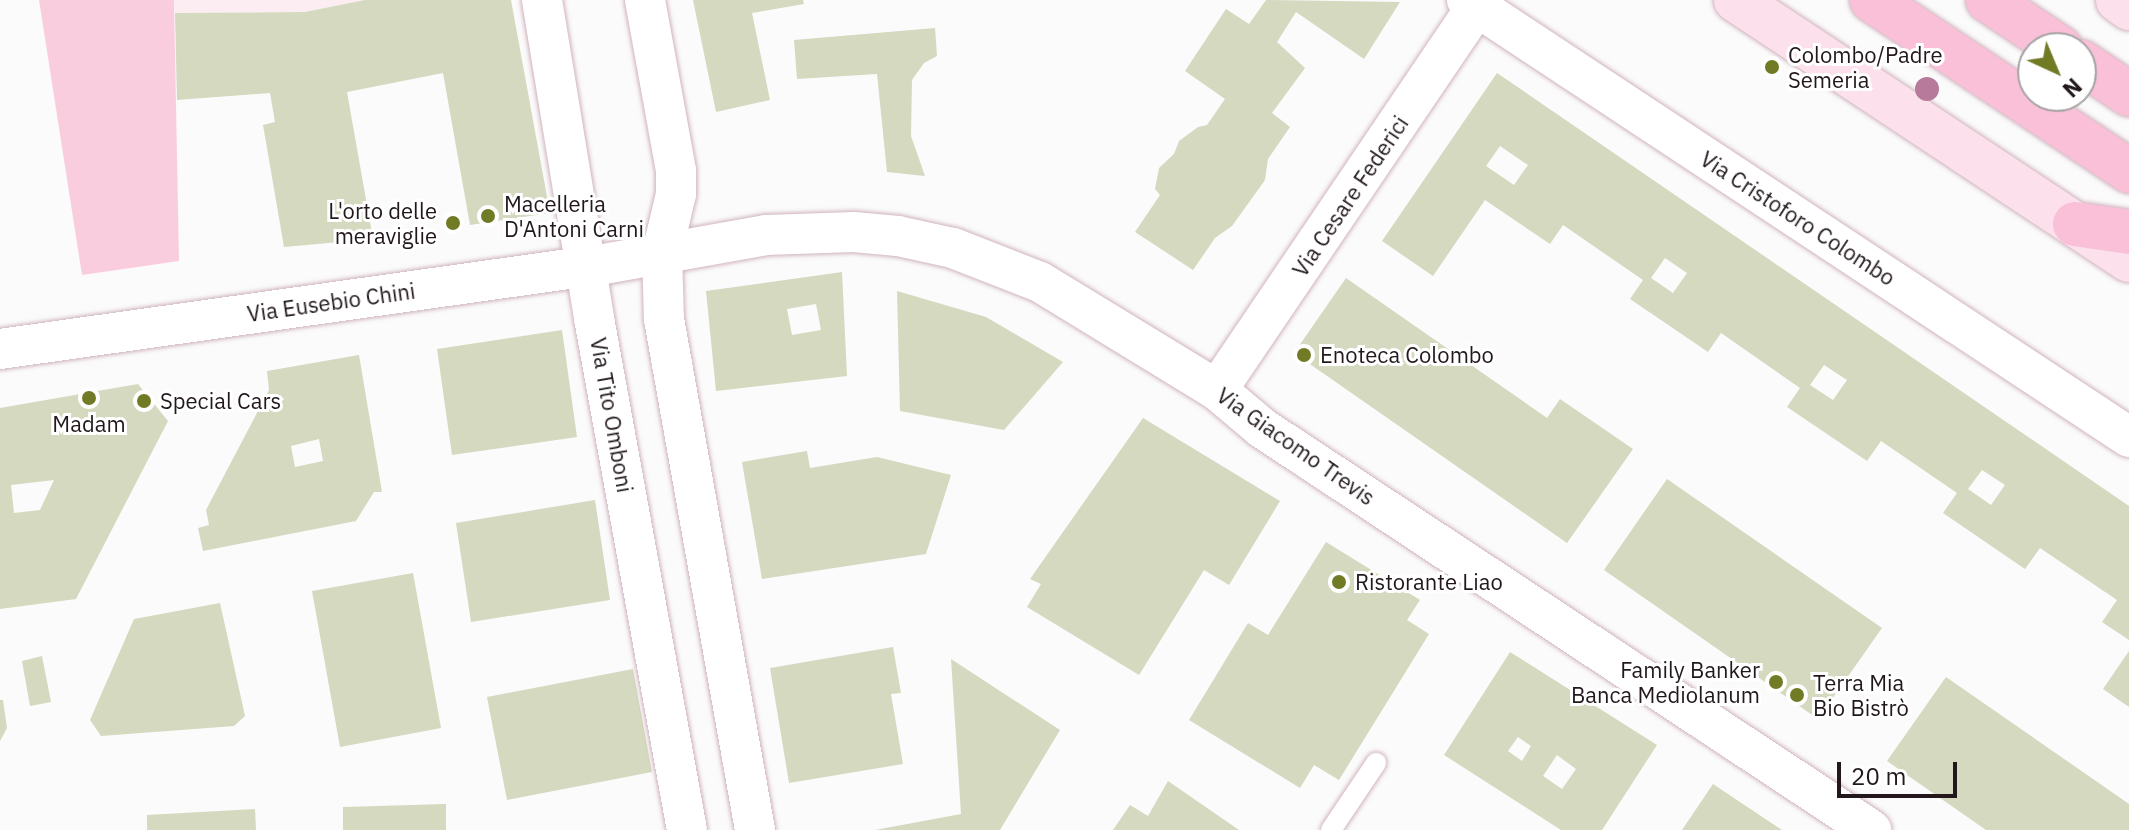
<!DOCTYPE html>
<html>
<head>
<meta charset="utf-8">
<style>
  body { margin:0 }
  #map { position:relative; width:2129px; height:830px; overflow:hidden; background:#fbfbfb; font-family:"IBM Plex Sans",sans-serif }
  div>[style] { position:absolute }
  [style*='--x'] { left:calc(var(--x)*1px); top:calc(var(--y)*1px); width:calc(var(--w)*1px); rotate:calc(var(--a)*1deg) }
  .built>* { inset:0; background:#fcedf2 }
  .green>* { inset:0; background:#f9cddd }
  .building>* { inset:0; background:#d4d9bf }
  .roads { filter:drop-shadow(0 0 2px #d0b4be) drop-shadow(0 0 2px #d0b4be) }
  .lane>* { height:20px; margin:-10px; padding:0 10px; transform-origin:10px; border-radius:10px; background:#fff }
  .street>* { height:40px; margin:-20px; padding:0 20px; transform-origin:20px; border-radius:20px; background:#fff }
  .secondary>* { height:44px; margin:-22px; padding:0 22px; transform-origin:22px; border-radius:22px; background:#fce0eb }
  .primary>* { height:44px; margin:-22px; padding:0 22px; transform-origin:22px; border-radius:22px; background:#f9c0d7 }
  .trees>* { width:24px; height:24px; margin:-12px; border-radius:50%; background:#b77a9a }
  .dots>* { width:22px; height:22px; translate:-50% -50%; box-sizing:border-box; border:4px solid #fff; border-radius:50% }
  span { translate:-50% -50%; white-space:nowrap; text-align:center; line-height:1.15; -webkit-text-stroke:6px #fff; paint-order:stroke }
  .poi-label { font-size:22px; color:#22181b }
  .left { translate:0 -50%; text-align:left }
  .right { translate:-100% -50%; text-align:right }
  .street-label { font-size:22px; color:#22181b }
  .north { position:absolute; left:2017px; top:32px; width:80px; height:80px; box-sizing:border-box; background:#fff; border:2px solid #a7a3a4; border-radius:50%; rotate:136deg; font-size:22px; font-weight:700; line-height:32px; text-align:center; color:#22181b }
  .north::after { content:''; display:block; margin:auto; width:28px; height:36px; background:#717b26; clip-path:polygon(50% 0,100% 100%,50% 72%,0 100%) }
  .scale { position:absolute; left:1837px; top:762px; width:120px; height:36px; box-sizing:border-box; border:4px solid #22181b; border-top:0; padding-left:10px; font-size:24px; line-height:28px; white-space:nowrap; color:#22181b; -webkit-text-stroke:6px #fff; paint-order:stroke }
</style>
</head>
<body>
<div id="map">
  <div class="built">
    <i style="clip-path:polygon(174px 0,365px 0,305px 12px,175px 13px)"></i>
  </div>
  <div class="green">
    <i style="clip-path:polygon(39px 0,174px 0,179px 261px,82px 275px)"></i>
  </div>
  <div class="building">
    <i style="clip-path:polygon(365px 0,511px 0,550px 213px,470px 225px,443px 73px,347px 92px,373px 239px,284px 247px,263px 125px,275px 122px,270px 93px,177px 100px,175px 13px,305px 12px)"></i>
    <i style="clip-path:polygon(693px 0,803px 0,804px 4px,752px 13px,770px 100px,716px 112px)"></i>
    <i style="clip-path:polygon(1266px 0,1400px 2px,1364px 59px,1296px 12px,1277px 42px,1305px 68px,1272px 113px,1290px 127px,1268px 159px,1265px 180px,1232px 226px,1215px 238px,1193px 270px,1135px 232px,1160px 195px,1155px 189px,1159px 168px,1174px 154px,1179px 141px,1198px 127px,1207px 125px,1225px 99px,1185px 71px,1226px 9px,1249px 24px)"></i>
    <i style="clip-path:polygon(935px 28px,937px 56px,924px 63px,912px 80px,911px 136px,925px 176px,887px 172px,877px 74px,797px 79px,794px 40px)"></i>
    <i style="clip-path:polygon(evenodd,1497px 73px,2129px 506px,2129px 640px,2102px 622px,2117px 600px,2040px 548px,2025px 569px,1943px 513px,1957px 493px,1881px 441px,1867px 461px,1787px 407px,1800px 388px,1721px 333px,1708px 352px,1630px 299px,1643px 280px,1563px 225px,1550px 244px,1485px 200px,1433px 276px,1382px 241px,1497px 73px,1500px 146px,1528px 165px,1514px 185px,1486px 166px,1500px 146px,1497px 73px,1665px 258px,1687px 273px,1673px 293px,1651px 278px,1665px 258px,1497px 73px,1824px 365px,1847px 380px,1833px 400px,1810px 385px,1824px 365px,1497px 73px,1982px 470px,2005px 485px,1991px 505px,1968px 489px,1982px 470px)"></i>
    <i style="clip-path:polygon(evenodd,842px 272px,847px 376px,716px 391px,706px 291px,842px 272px,816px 304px,821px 330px,792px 335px,787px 309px,816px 304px)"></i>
    <i style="clip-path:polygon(1346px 278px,1547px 418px,1560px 399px,1633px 449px,1567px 543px,1294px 353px)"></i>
    <i style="clip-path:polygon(897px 291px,986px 317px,1063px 362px,1004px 430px,900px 411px)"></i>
    <i style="clip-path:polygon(562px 330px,577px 437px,452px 455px,437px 349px)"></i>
    <i style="clip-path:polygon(evenodd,359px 355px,382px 492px,374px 492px,356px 521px,203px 551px,198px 528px,209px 525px,206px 510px,269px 390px,267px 371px,359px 355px,319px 439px,323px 461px,295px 467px,291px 446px,319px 439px)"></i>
    <i style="clip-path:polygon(evenodd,138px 384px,168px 421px,76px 599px,0 609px,0 408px,138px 384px,54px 480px,40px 510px,14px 513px,11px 485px,54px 480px)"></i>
    <i style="clip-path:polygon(1143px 418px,1280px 501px,1229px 585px,1204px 570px,1139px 675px,1027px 607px,1041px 584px,1030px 579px)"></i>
    <i style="clip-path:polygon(807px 451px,810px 468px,877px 457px,951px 475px,926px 554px,762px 579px,742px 462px)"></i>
    <i style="clip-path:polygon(1667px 479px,1882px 628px,1818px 719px,1604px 570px)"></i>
    <i style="clip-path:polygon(595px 500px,610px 600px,471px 622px,456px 523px)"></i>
    <i style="clip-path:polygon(1326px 542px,1420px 600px,1407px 620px,1429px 634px,1339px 780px,1314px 765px,1300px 788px,1189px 720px,1248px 623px,1268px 635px)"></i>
    <i style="clip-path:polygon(413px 573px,441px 728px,340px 747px,312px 591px)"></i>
    <i style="clip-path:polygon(220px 603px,245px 716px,234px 726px,101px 736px,90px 720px,134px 619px)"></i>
    <i style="clip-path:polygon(893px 647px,901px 693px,891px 694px,903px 764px,789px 783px,770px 668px)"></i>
    <i style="clip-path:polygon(2129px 651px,2129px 707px,2103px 689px)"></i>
    <i style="clip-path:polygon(evenodd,1510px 652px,1657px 745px,1602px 830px,1561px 830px,1444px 755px,1510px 652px,1518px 737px,1531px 746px,1522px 761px,1508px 751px,1518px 737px,1510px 652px,1557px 755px,1576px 769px,1562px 789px,1543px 776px,1557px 755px)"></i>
    <i style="clip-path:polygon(42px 656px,51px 702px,30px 706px,22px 661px)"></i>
    <i style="clip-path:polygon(951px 659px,1060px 730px,1000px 830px,875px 830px,961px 814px)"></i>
    <i style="clip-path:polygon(633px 669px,652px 772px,507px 800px,487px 697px)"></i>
    <i style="clip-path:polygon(1946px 677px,2129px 804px,2129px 830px,1986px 830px,1887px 761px)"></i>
    <i style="clip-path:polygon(0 700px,3px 700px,7px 728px,0 741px)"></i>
    <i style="clip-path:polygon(1168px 781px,1239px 830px,1113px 830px,1130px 805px,1148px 816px)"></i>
    <i style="clip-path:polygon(1713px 784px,1782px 830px,1682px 830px)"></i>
    <i style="clip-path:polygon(446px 804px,446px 830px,343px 830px,343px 807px)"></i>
    <i style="clip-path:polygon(255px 809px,256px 830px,147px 830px,147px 815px)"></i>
  </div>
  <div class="roads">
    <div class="lane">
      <i style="--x:1331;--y:830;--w:81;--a:-56.1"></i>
    </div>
    <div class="street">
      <i style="--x:542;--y:0;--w:322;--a:80.7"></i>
      <i style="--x:594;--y:318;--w:520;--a:79.71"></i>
      <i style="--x:645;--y:0;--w:174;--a:79.7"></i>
      <i style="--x:676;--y:171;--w:23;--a:90"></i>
      <i style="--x:676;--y:194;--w:61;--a:103.3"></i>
      <i style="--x:662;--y:253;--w:66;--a:88.3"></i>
      <i style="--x:664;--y:319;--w:519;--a:79.9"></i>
      <i style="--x:1467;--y:0;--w:793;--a:33.43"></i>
      <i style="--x:0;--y:349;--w:610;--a:-8.01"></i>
      <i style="--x:604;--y:264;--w:165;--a:-10.1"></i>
      <i style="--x:766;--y:235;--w:88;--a:-2"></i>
      <i style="--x:854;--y:232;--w:44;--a:5.2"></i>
      <i style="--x:898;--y:236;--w:56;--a:12.3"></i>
      <i style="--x:953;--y:248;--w:93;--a:21.3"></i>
      <i style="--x:1040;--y:282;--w:207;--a:31.4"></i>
      <i style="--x:1217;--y:390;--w:59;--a:40.2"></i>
      <i style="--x:1262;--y:428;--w:730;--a:33.43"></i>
      <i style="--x:1217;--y:390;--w:471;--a:-55.9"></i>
    </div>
    <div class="secondary">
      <i style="--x:1736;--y:0;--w:471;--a:33.5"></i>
      <i style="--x:2118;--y:0;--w:14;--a:36"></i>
    </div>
    <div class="primary">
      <i style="--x:1872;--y:0;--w:309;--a:33.6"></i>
      <i style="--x:1988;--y:0;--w:87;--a:33.7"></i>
      <i style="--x:2081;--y:62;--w:58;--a:33.7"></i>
      <i style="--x:2075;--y:224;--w:55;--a:8.4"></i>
    </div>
  </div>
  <div class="trees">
    <i style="left:1927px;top:89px"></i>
  </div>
  <div class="dots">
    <i style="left:1772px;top:67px;background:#717b26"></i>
    <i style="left:488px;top:216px;background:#717b26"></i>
    <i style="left:453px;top:223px;background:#717b26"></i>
    <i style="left:1304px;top:355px;background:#717b26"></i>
    <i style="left:89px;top:398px;background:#717b26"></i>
    <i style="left:144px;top:401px;background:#717b26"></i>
    <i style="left:1339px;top:582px;background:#717b26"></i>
    <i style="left:1776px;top:682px;background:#717b26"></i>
    <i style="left:1797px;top:695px;background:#717b26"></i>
  </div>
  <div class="poi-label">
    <span class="left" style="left:1788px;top:67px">Colombo/Padre<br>Semeria</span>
    <span class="left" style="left:504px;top:216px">Macelleria<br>D'Antoni Carni</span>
    <span class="right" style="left:437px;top:223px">L'orto delle<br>meraviglie</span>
    <span class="left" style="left:1320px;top:355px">Enoteca Colombo</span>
    <span class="left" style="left:160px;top:401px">Special Cars</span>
    <span style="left:89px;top:424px">Madam</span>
    <span class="left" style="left:1355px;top:582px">Ristorante Liao</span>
    <span class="right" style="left:1760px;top:682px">Family Banker<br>Banca Mediolanum</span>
    <span class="left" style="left:1813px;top:695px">Terra Mia<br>Bio Bistrò</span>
  </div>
  <div class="street-label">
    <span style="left:1350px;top:196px;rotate:-56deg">Via Cesare Federici</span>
    <span style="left:1798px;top:218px;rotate:33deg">Via Cristoforo Colombo</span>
    <span style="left:331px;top:302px;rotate:-8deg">Via Eusebio Chini</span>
    <span style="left:612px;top:415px;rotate:80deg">Via Tito Omboni</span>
    <span style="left:1296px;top:446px;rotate:35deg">Via Giacomo Trevis</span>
  </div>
  <div class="north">N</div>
  <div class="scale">20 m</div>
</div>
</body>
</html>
